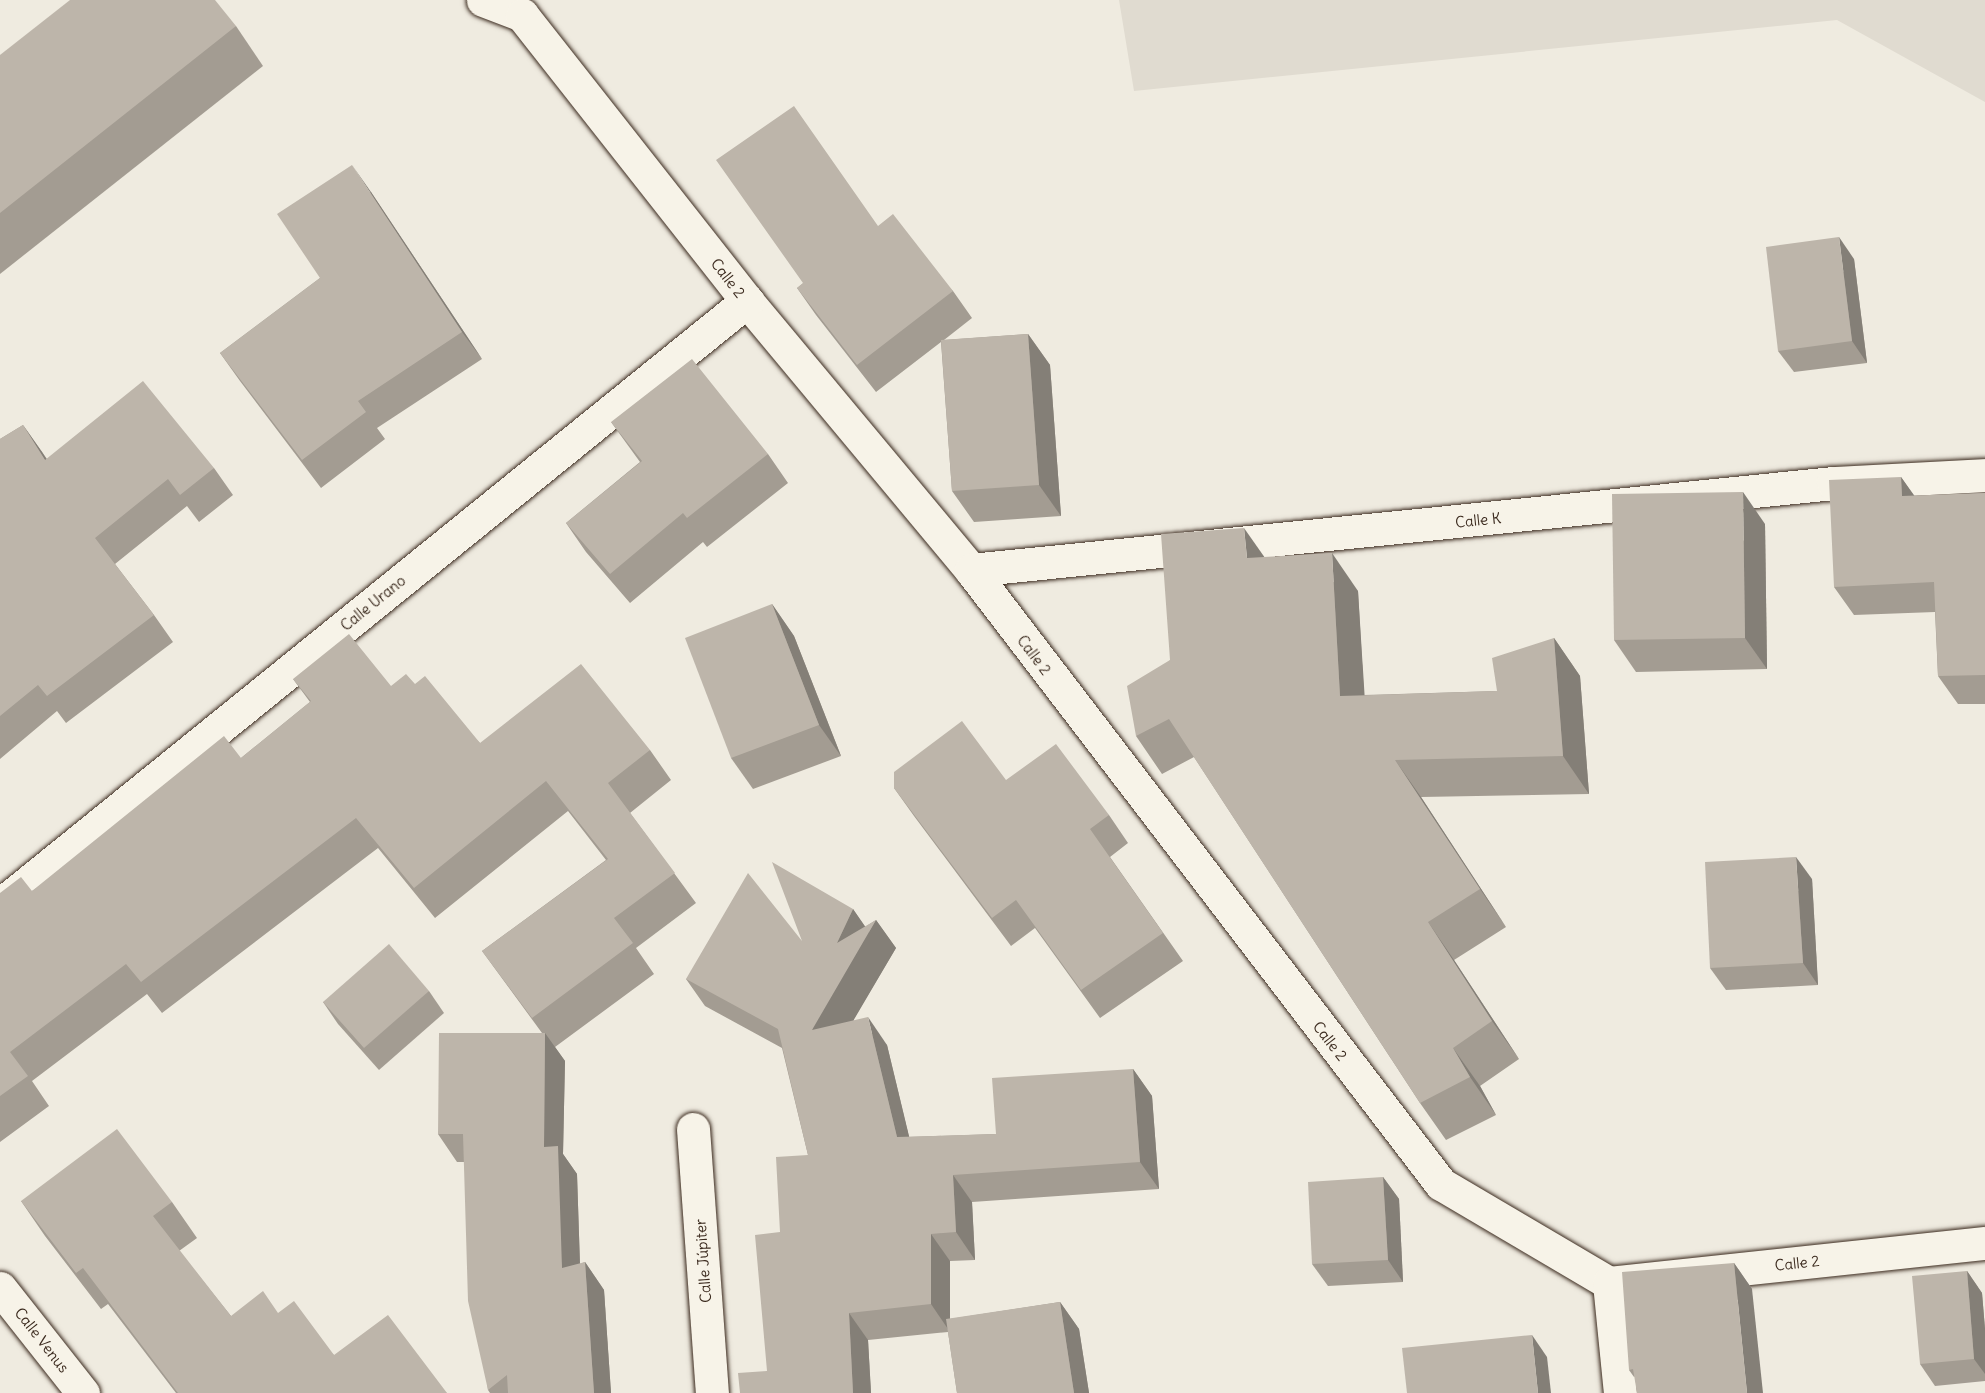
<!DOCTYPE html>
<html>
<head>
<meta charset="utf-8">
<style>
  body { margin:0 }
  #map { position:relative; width:1985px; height:1393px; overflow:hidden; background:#efebe0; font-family:Delius,sans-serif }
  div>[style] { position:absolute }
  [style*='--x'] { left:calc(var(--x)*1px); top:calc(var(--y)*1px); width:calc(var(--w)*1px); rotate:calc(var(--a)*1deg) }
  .built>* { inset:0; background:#e0dbd0 }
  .roads { filter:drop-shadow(0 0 2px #3b2a1e) drop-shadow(0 0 2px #3b2a1e) }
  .street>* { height:33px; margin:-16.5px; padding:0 16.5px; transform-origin:16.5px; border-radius:16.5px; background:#f7f3e8 }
  .wall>* { inset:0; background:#a39c92 }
  .shaded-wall>* { inset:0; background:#847f77 }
  .building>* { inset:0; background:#bdb5aa }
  span { translate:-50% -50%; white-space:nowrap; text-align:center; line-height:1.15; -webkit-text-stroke:4.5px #f7f3e8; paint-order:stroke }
  .street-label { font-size:15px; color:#3b2a1e }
</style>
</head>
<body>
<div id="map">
  <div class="built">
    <i style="clip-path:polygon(1119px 0,1985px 0,1985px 102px,1837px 20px,1134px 91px)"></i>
  </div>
  <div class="roads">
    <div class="street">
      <i style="--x:483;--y:0;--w:42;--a:21"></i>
      <i style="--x:522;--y:15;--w:364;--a:51.8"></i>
      <i style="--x:747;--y:301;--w:350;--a:50.2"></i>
      <i style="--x:971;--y:570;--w:773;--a:52.57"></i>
      <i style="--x:1441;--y:1184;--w:195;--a:30.5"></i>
      <i style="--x:1609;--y:1283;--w:378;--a:-6.1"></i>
      <i style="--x:971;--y:570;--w:866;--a:-5.76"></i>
      <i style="--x:1833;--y:483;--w:152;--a:-3"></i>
      <i style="--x:0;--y:905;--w:961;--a:-38.96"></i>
      <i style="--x:693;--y:1129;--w:265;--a:85.9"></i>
      <i style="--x:1609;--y:1283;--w:111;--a:84.3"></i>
      <i style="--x:0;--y:1288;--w:134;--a:51.7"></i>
    </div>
  </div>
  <div class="wall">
    <i style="clip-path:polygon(236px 26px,263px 66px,0 274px,0 55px)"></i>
    <i style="clip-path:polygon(371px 192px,482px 359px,377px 428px,385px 439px,321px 488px,240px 381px,220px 353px,320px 278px)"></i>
    <i style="clip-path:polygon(878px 226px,953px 291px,972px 318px,944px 340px,1028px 334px,1050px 365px,1061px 516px,974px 522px,952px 491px,941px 342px,876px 392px,816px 315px,797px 288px)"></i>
    <i style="clip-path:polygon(1854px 259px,1867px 363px,1794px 372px,1778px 351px)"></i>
    <i style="clip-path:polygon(611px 422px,768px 454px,788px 483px,707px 547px,703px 542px,630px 603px,586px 552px,566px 523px,640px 462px)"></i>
    <i style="clip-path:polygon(23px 425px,47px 459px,214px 468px,233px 495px,199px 522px,187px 506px,115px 564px,154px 615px,173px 642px,66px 723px,57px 711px,0 759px,0 439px)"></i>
    <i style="clip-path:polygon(1901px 477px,1914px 496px,1985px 493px,1985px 704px,1958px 704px,1938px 676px,1935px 612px,1854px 615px,1834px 587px)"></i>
    <i style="clip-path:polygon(1765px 524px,1767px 669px,1636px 672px,1614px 640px)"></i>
    <i style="clip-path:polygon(1265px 557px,1358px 591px,1364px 695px,1497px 691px,1554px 638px,1580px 676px,1589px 794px,1421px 797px,1506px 927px,1454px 960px,1519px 1059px,1480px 1086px,1496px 1115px,1446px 1140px,1420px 1103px,1194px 757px,1162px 774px,1136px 736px,1170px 660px)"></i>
    <i style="clip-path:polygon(772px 604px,794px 636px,841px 756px,753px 789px,731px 758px)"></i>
    <i style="clip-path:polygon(293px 679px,391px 686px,415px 684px,480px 743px,650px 750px,671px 780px,630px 813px,696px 903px,636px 948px,654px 974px,555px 1047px,565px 1061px,563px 1154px,577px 1174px,580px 1264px,585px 1262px,604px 1290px,611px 1393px,490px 1393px,488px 1390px,464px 1162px,457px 1162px,438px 1134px,542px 1033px,482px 951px,606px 860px,568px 811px,435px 918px,378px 848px,162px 1013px,147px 994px,32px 1081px,49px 1106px,0 1142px,0 893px,32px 891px,241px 758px,310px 702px)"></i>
    <i style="clip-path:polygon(1006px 780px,1109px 815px,1128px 843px,1110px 857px,1183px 961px,1100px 1018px,1035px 928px,1011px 946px,914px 816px,894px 788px)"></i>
    <i style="clip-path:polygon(1812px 879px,1818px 985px,1726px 990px,1710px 968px)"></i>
    <i style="clip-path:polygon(853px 909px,865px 927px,876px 920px,896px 948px,853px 1020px,887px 1045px,909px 1137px,996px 1134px,1133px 1069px,1152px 1096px,1159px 1189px,972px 1202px,975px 1260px,950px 1261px,950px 1319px,1060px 1302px,1079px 1329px,1089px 1393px,957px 1393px,948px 1332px,868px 1340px,871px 1393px,740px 1393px,767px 1371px,780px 1232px,808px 1155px,782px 1048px,705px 1006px,686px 979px,802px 941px)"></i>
    <i style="clip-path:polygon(429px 991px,444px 1013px,379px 1070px,338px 1024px,323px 1002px)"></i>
    <i style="clip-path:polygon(1383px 1177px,1399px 1199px,1403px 1282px,1328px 1286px,1312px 1264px)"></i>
    <i style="clip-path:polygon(21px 1201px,172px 1202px,197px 1238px,179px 1251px,231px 1316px,278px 1313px,334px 1355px,447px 1393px,176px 1393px,108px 1304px,101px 1309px,45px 1236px)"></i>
    <i style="clip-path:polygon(1734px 1263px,1752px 1289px,1634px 1377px,1629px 1370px)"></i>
    <i style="clip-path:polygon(1967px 1271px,1982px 1293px,1985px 1329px,1985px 1381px,1935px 1386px,1920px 1364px)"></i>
  </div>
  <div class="shaded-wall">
    <i style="clip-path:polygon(352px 165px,371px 192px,482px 359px,462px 332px)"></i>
    <i style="clip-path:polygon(1839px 237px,1854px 259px,1867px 363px,1852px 341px)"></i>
    <i style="clip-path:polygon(1028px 334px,1050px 365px,1061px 516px,1039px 485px)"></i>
    <i style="clip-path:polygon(23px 425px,42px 452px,64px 487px,45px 460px)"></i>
    <i style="clip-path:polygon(1901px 477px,1921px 505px,1902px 496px)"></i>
    <i style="clip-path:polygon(1743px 492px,1765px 524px,1767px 669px,1745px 638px)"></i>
    <i style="clip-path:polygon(1244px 528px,1270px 565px,1247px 558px)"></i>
    <i style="clip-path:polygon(1332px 553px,1358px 591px,1367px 734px,1340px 696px)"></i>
    <i style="clip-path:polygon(772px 604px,794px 636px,841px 756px,819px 725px)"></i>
    <i style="clip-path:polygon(1554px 638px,1580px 676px,1589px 794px,1563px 756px)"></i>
    <i style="clip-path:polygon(1395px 760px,1421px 797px,1506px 927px,1480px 889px)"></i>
    <i style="clip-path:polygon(1796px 857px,1812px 879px,1818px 985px,1803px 963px)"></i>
    <i style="clip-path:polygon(853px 909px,869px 932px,876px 920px,896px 948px,832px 1057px,812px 1030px,837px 943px)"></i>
    <i style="clip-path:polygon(1428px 922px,1454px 960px,1519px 1059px,1492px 1021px)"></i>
    <i style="clip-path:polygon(868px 1017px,887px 1045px,916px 1165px,897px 1137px)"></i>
    <i style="clip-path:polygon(545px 1033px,565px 1061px,563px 1154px,577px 1174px,581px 1296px,562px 1268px,544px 1147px)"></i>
    <i style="clip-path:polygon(1453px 1048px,1480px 1086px,1496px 1115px,1470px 1077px)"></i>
    <i style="clip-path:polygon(1133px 1069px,1152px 1096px,1159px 1189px,1140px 1162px)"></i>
    <i style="clip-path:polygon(953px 1175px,972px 1202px,975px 1260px,956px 1232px)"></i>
    <i style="clip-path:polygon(1383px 1177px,1399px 1199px,1403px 1282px,1388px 1260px)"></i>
    <i style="clip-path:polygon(931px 1234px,950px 1261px,950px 1332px,931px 1304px)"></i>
    <i style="clip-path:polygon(585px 1262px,604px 1290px,611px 1393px,594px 1393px)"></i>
    <i style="clip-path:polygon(1734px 1263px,1752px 1289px,1763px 1393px,1747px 1393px)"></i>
    <i style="clip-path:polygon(1967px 1271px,1982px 1293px,1985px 1329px,1985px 1374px,1974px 1359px)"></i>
    <i style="clip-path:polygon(1060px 1302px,1079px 1329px,1089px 1393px,1074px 1393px)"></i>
    <i style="clip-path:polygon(849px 1313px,868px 1340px,871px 1393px,853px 1393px)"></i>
    <i style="clip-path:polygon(1532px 1335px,1547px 1357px,1551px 1393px,1538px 1393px)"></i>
  </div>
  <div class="building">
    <i style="clip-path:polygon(70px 0,215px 0,236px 26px,0 213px,0 55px)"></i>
    <i style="clip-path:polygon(794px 106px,878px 226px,893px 214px,953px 291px,857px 365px,797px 288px,803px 283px,716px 160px)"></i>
    <i style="clip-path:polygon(352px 165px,462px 332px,358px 401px,366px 412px,302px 460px,220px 353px,320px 278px,277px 214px)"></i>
    <i style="clip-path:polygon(1839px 237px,1852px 341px,1778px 351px,1766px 247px)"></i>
    <i style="clip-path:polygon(1028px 334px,1039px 485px,952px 491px,941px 340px)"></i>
    <i style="clip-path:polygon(692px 359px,768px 454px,687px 518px,683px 513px,610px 574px,566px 523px,642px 461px,611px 422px)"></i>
    <i style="clip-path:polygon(143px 381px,214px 468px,180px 495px,168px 479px,95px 538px,154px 615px,47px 696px,38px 685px,0 716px,0 439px,23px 425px,45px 460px)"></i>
    <i style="clip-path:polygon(1901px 477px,1902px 496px,1985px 493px,1985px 675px,1938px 676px,1934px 582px,1834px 587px,1829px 480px)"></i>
    <i style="clip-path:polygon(1743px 492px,1745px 638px,1614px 640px,1612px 494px)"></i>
    <i style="clip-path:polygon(1244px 528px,1247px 558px,1332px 553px,1340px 696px,1497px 691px,1492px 658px,1554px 638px,1563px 756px,1395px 760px,1480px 889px,1428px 922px,1492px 1021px,1453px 1048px,1470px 1077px,1420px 1103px,1169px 719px,1136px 736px,1127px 686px,1170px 660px,1161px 534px)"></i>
    <i style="clip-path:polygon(772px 604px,819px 725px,731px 758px,685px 638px)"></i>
    <i style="clip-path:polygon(349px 634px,391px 686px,406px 674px,415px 684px,425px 676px,480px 743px,581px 664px,650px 750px,608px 783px,675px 873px,614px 918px,633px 943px,532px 1018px,482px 951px,608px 859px,546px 781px,414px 888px,356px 818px,141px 982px,126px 964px,10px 1052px,28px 1076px,0 1096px,0 893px,21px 877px,32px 891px,224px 736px,241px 758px,311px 701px,293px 679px)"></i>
    <i style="clip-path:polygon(962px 721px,1006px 780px,1056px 744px,1109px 815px,1090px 829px,1163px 933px,1081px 990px,1016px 900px,992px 918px,894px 788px,894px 772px)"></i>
    <i style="clip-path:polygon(1796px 857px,1803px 963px,1710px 968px,1705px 862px)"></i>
    <i style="clip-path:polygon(772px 862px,853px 909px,837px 943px,876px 920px,812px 1030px,868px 1017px,897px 1137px,996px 1134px,992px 1078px,1133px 1069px,1140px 1162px,953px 1175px,956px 1232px,931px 1234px,931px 1304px,849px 1313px,853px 1393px,740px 1393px,738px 1373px,767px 1371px,755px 1235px,780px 1232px,776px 1157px,808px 1155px,778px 1029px,686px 979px,748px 873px,802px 941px)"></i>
    <i style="clip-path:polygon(389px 944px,429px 991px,364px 1048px,323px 1002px)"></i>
    <i style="clip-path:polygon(439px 1033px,545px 1033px,544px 1147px,558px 1146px,562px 1268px,585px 1262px,594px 1393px,508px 1393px,507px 1375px,488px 1390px,468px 1301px,463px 1134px,438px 1134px)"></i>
    <i style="clip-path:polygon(117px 1129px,172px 1202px,153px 1216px,231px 1316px,263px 1291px,278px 1313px,294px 1301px,334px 1355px,388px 1315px,447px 1393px,178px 1393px,83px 1268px,76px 1273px,21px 1201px)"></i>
    <i style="clip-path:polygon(1383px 1177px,1388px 1260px,1312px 1264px,1308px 1182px)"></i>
    <i style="clip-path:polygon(1734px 1263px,1747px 1393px,1637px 1393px,1633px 1369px,1629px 1370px,1622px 1272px)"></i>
    <i style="clip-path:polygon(1967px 1271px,1974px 1359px,1920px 1364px,1912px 1276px)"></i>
    <i style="clip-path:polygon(1060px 1302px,1074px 1393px,957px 1393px,946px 1319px)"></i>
    <i style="clip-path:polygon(1532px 1335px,1538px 1393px,1407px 1393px,1402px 1348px)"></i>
  </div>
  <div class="street-label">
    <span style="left:728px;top:278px;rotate:52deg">Calle 2</span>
    <span style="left:1478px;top:520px;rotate:-6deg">Calle K</span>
    <span style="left:373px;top:603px;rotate:-39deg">Calle Urano</span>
    <span style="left:1034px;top:655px;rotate:53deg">Calle 2</span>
    <span style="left:1330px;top:1041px;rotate:52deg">Calle 2</span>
    <span style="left:703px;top:1261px;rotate:-94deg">Calle Júpiter</span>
    <span style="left:1797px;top:1263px;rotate:-6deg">Calle 2</span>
    <span style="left:42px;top:1340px;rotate:52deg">Calle Venus</span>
  </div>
</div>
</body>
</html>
